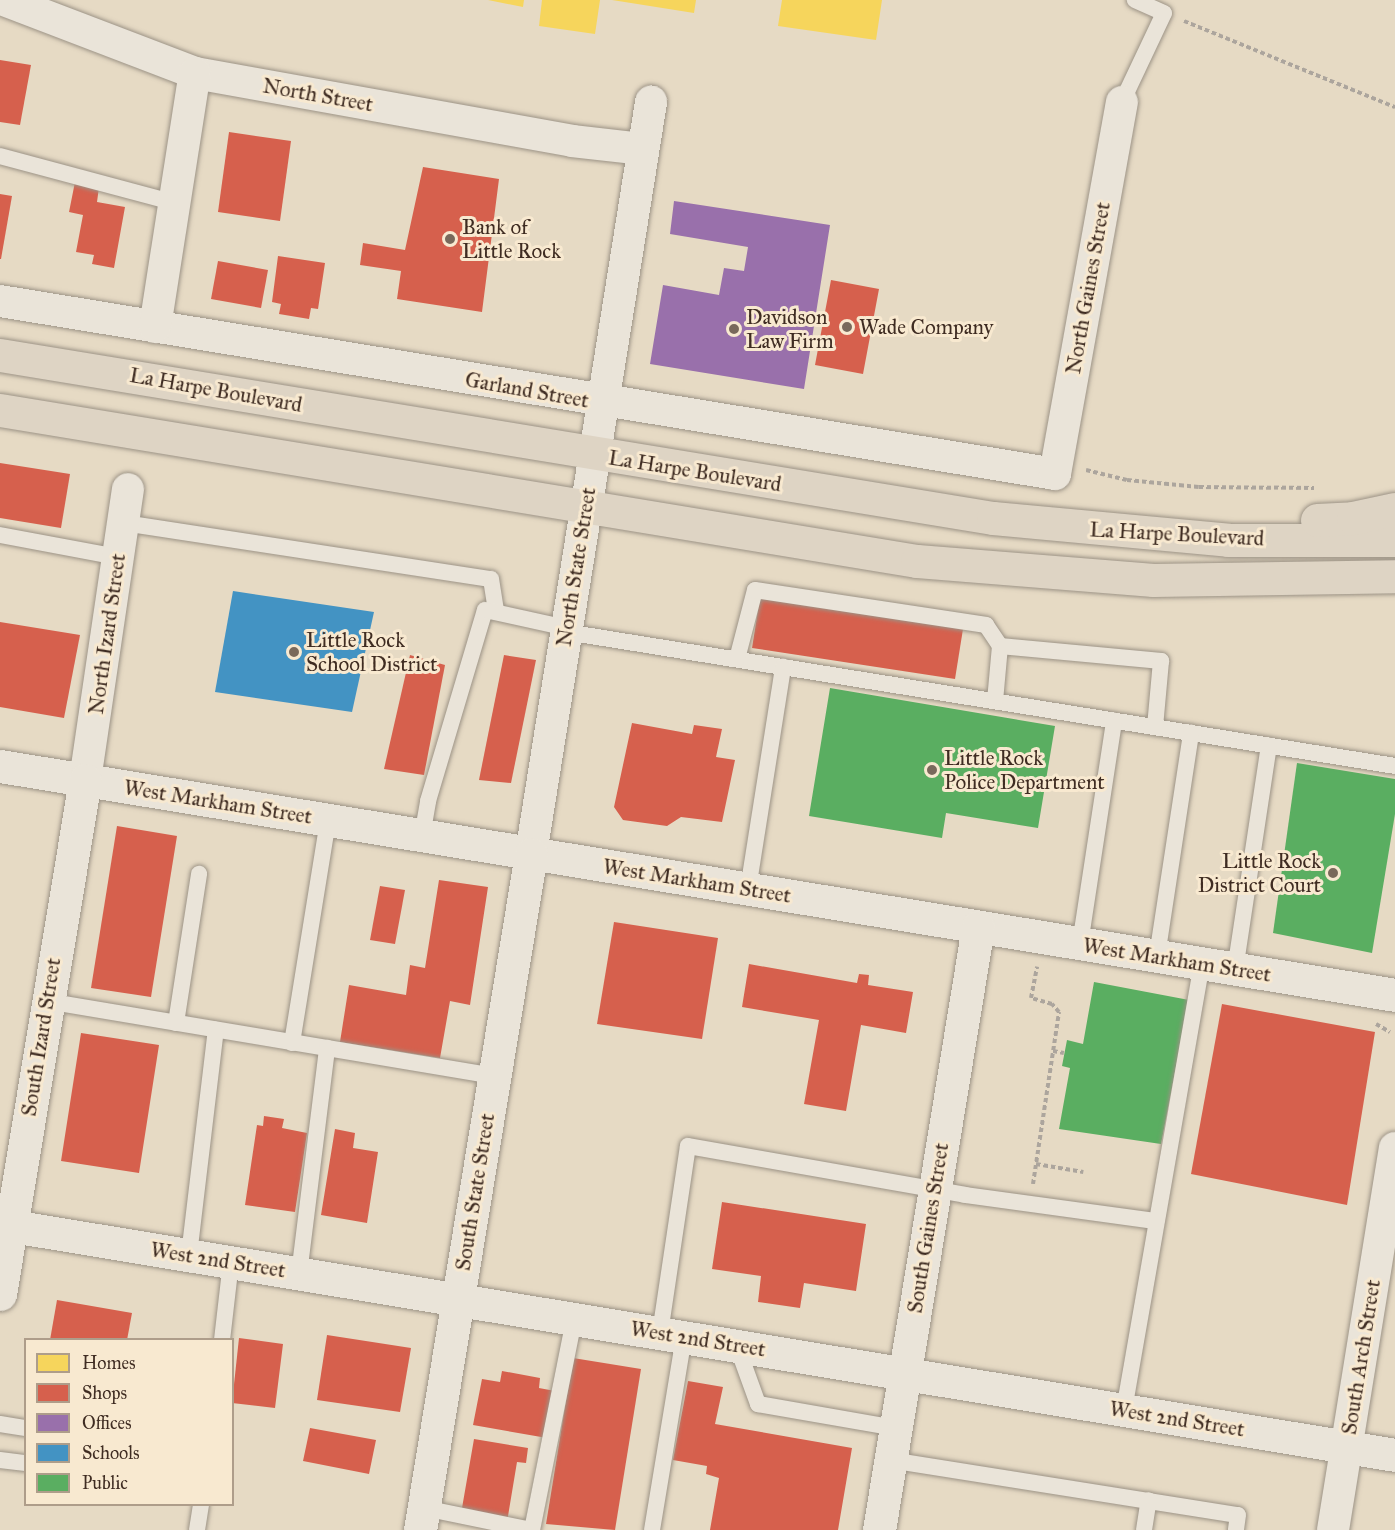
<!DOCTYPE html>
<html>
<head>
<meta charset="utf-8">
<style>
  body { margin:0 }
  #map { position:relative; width:1395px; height:1530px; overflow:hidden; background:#e6dac4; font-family:"IM FELL Great Primer",serif }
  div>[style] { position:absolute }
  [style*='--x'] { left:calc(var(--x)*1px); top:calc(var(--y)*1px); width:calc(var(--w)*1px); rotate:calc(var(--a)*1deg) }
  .homes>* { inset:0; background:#f6d55c }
  .shops>* { inset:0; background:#d6604d }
  .offices>* { inset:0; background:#9970ab }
  .schools>* { inset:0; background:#4393c3 }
  .public>* { inset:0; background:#5aae61 }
  .path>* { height:4px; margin-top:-2px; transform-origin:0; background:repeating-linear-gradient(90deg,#aca59d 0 4.5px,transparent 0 7.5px) }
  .roads { filter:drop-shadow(0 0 2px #9c9386) drop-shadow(0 0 2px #9c9386) }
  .lane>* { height:16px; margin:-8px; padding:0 8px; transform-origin:8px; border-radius:8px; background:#eae4d9 }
  .street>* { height:32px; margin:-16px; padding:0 16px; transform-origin:16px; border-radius:16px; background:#eae4d9 }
  .secondary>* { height:33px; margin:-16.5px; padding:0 16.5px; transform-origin:16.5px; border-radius:16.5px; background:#eae4d9 }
  .primary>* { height:33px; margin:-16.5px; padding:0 16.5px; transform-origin:16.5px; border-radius:16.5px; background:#ded4c4 }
  .dots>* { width:16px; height:16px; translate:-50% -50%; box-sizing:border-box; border:3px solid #f8e9d0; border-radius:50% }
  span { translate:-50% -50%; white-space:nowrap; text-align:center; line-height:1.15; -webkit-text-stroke:6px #f8e9d0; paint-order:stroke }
  .street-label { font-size:21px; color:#3f2c22 }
  .poi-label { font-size:21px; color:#3f2c22 }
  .left { translate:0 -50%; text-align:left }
  .right { translate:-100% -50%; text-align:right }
  .legend { position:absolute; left:24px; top:1338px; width:210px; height:168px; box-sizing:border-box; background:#f8e9d0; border:2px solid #ae9d8a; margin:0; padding:8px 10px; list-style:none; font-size:18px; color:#3f2c22 }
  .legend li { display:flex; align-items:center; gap:12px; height:30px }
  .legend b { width:30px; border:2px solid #ae9d8a }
</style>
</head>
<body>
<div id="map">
  <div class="homes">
    <i style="clip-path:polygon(488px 0,524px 0,523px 7px)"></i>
    <i style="clip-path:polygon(542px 0,600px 0,595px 34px,539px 26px)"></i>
    <i style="clip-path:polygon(612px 0,696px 0,694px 13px)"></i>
    <i style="clip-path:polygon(782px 0,882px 0,876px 40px,778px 26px)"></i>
  </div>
  <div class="shops">
    <i style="clip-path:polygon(0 60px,31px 65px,20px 125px,0 122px)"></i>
    <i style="clip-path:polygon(229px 132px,291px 141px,280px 221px,218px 212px)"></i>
    <i style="clip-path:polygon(423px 167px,499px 179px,482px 312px,397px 299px,401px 271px,360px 265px,363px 243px,405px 250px)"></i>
    <i style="clip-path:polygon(75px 182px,99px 187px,97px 202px,125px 207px,114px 268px,92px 264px,94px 255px,76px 252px,83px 215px,69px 212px)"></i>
    <i style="clip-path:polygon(0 194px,12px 196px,1px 259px,0 259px)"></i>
    <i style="clip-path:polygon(278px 256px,325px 263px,318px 309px,311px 308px,309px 319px,279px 314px,281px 304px,272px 302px)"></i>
    <i style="clip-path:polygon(218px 261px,268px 270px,261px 308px,211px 299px)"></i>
    <i style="clip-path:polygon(831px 280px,879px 289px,863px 374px,815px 365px)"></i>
    <i style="clip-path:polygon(0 463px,70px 474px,61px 528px,0 518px)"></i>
    <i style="clip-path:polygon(760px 598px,963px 629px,955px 679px,752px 648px)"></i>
    <i style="clip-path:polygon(0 622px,80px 635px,64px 718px,0 707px)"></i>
    <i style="clip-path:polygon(410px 655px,445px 665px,424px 775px,384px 769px)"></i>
    <i style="clip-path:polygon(504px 655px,536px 660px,511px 783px,479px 780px)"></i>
    <i style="clip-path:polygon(632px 723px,692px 734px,694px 725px,722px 729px,716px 757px,735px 760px,722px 822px,681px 817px,667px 826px,623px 820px,614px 807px)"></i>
    <i style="clip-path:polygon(117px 826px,177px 836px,151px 997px,91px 988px)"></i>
    <i style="clip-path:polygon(439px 880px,488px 887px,470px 1005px,450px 1001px,440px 1058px,340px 1042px,349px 985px,406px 995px,410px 965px,425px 968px)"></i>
    <i style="clip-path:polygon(380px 886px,405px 890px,395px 944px,370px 940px)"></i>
    <i style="clip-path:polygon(614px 922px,718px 938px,702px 1039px,597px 1024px)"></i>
    <i style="clip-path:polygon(749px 964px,857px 983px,859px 974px,869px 975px,868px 985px,913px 992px,906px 1033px,861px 1025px,846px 1111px,804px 1104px,819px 1020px,742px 1007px)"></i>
    <i style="clip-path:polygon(1222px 1004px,1375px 1032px,1347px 1205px,1191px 1174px)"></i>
    <i style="clip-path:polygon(81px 1033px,159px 1045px,139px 1173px,61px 1161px)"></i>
    <i style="clip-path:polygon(264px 1116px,284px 1119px,282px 1128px,307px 1133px,295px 1212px,245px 1205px,257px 1125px,263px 1126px)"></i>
    <i style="clip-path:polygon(335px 1129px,355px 1133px,353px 1148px,378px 1152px,367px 1223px,321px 1215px)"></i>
    <i style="clip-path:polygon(722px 1202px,866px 1224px,856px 1291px,804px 1283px,800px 1308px,758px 1302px,761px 1276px,712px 1269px)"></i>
    <i style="clip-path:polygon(57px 1300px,132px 1313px,127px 1340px,50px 1340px)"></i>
    <i style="clip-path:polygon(327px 1335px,411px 1348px,400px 1412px,317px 1400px)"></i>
    <i style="clip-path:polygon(239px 1338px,283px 1344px,275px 1408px,232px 1403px)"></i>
    <i style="clip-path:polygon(573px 1358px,641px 1369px,615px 1530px,546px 1524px)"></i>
    <i style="clip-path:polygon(502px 1371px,540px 1378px,539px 1388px,555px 1391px,547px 1438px,473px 1425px,482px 1379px,500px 1382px)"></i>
    <i style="clip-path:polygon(688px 1381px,723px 1387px,715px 1424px,852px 1448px,838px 1530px,710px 1530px,719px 1478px,706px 1474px,707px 1466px,673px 1460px)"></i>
    <i style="clip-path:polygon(310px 1428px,376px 1440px,369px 1474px,303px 1461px)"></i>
    <i style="clip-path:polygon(474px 1439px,528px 1448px,526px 1463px,517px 1462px,507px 1522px,462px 1508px)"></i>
  </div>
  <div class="offices">
    <i style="clip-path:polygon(674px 201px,830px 225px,804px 389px,650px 364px,663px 285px,719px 295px,724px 268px,744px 271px,748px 247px,670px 234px)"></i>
  </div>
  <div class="schools">
    <i style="clip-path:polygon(233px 591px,374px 612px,352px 712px,215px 692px)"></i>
  </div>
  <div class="public">
    <i style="clip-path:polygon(830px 688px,1055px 726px,1038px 828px,946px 813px,942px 838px,809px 816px)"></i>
    <i style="clip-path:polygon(1297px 763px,1395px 779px,1395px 814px,1372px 953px,1273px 933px)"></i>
    <i style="clip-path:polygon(1094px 982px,1189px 1000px,1161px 1144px,1059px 1129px,1070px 1068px,1062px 1066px,1067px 1040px,1083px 1044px)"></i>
  </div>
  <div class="path">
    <i style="--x:1184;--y:21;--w:228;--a:22.2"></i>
    <i style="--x:1086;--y:470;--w:42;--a:13.7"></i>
    <i style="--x:1127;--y:480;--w:72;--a:5.6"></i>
    <i style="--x:1199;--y:487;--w:115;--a:0.5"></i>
    <i style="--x:1376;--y:1024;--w:16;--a:30"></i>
    <i style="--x:1053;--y:1051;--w:11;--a:10"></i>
    <i style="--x:1036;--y:1164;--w:48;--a:9.7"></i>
    <i style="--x:1033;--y:1184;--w:174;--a:-81.4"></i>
    <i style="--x:1059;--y:1012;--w:11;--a:-131"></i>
    <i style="--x:1052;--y:1004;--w:22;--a:-164"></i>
    <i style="--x:1031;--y:998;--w:32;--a:-79"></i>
  </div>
  <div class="roads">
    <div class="lane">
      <i style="--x:1122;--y:102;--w:98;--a:-64.7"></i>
      <i style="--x:1164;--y:13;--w:32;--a:-156"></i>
      <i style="--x:0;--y:156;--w:178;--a:15"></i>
      <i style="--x:124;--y:523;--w:371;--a:8.7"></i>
      <i style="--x:491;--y:579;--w:33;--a:81"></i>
      <i style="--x:0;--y:535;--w:119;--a:10.6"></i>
      <i style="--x:566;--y:632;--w:840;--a:9.18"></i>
      <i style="--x:737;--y:659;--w:71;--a:-75.4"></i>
      <i style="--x:755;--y:590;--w:234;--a:8.6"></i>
      <i style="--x:986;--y:625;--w:25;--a:56"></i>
      <i style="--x:995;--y:701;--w:55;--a:-84.8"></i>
      <i style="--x:1000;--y:646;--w:162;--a:5.3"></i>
      <i style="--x:1161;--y:661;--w:66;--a:95.2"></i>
      <i style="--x:422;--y:836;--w:36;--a:-80"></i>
      <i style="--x:428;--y:801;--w:199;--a:-73.4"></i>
      <i style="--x:485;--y:610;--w:84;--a:12.4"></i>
      <i style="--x:748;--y:889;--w:225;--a:-81"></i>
      <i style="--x:1080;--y:944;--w:226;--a:-81.3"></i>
      <i style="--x:1157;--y:956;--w:226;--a:-81.3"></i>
      <i style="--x:1235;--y:970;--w:227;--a:-81.4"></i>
      <i style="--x:46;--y:1001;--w:454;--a:9.5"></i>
      <i style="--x:176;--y:1023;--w:151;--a:-81.2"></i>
      <i style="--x:292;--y:1043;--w:225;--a:-80.8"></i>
      <i style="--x:189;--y:1255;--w:227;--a:-83.2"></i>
      <i style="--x:299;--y:1274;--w:228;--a:-82.9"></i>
      <i style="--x:660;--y:1333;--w:189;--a:-81.5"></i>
      <i style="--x:688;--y:1146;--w:281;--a:10"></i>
      <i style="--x:965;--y:1195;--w:193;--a:7.8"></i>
      <i style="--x:222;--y:1340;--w:79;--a:-83.4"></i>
      <i style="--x:737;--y:1346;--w:62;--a:70.1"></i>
      <i style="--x:758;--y:1404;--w:139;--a:9.9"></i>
      <i style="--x:1124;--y:1410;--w:453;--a:-80.1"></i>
      <i style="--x:0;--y:1424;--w:26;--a:9"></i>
      <i style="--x:0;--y:1460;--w:26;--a:7"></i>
      <i style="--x:890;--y:1460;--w:352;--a:9"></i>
      <i style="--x:1238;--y:1515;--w:15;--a:98"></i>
      <i style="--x:424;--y:1508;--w:109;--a:11.6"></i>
      <i style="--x:197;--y:1530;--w:26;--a:-81"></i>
      <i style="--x:532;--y:1530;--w:215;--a:-78.7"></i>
      <i style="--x:652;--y:1530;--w:196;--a:-80.6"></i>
      <i style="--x:1144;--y:1530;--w:30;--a:-81"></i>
    </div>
    <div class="street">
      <i style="--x:4;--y:0;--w:204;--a:20.9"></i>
      <i style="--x:195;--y:73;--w:383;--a:10.2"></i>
      <i style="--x:572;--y:141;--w:70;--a:6.5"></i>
      <i style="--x:0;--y:301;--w:1069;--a:9.31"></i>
      <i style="--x:1055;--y:474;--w:378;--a:-79.8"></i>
      <i style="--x:155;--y:327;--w:257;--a:-81.1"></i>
      <i style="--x:85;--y:780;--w:294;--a:-81.6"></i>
      <i style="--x:531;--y:854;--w:762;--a:-80.93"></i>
      <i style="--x:1333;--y:1530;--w:387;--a:-80.8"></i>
    </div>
    <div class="secondary">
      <i style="--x:0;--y:766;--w:1414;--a:9.32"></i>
      <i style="--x:0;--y:1224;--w:1414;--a:9.4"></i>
      <i style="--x:0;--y:1294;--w:521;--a:-80.61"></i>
      <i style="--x:420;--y:1530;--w:685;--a:-80.68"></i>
      <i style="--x:879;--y:1530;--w:611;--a:-80.68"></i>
    </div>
    <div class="primary">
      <i style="--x:0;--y:355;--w:1006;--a:9.32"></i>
      <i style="--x:993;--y:518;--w:236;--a:5.3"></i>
      <i style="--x:1228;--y:540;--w:167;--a:0"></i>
      <i style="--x:0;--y:410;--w:929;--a:9.35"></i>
      <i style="--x:917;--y:561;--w:237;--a:4.6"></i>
      <i style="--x:1153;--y:580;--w:242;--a:-0.9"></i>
      <i style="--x:1317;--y:520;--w:36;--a:-3"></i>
      <i style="--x:1353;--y:518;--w:43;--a:-12.1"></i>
    </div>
  </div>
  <div class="dots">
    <i style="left:450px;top:239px;background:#79695b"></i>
    <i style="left:847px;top:327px;background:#79695b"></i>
    <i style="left:734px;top:329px;background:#79695b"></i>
    <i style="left:294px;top:652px;background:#79695b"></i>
    <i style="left:932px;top:770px;background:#79695b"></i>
    <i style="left:1333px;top:873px;background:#79695b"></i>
  </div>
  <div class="street-label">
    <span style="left:318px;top:95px;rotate:10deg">North Street</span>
    <span style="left:1088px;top:288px;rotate:-80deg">North Gaines Street</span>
    <span style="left:216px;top:390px;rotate:10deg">La Harpe Boulevard</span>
    <span style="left:527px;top:390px;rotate:10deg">Garland Street</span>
    <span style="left:695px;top:471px;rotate:9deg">La Harpe Boulevard</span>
    <span style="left:1177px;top:534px;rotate:3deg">La Harpe Boulevard</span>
    <span style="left:576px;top:567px;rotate:-81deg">North State Street</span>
    <span style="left:107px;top:634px;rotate:-82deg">North Izard Street</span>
    <span style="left:218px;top:802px;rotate:9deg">West Markham Street</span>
    <span style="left:697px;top:881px;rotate:9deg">West Markham Street</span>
    <span style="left:1177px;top:960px;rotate:9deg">West Markham Street</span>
    <span style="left:41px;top:1037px;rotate:-81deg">South Izard Street</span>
    <span style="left:475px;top:1192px;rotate:-81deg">South State Street</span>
    <span style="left:928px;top:1228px;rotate:-81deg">South Gaines Street</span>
    <span style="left:218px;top:1260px;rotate:9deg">West 2nd Street</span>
    <span style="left:698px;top:1339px;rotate:9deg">West 2nd Street</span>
    <span style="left:1361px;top:1357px;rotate:-81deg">South Arch Street</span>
    <span style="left:1177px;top:1419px;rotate:9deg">West 2nd Street</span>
  </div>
  <div class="poi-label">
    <span class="left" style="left:462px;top:239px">Bank of<br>Little Rock</span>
    <span class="left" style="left:746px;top:329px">Davidson<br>Law Firm</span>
    <span class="left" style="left:859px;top:327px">Wade Company</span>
    <span class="left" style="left:306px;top:652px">Little Rock<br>School District</span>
    <span class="left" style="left:944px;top:770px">Little Rock<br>Police Department</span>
    <span class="right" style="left:1321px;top:873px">Little Rock<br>District Court</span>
  </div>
  <ul class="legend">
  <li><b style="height:16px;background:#f6d55c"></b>Homes</li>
  <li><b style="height:16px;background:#d6604d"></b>Shops</li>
  <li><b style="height:16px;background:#9970ab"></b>Offices</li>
  <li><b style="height:16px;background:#4393c3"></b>Schools</li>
  <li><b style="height:16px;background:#5aae61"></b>Public</li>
  </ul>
</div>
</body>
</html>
